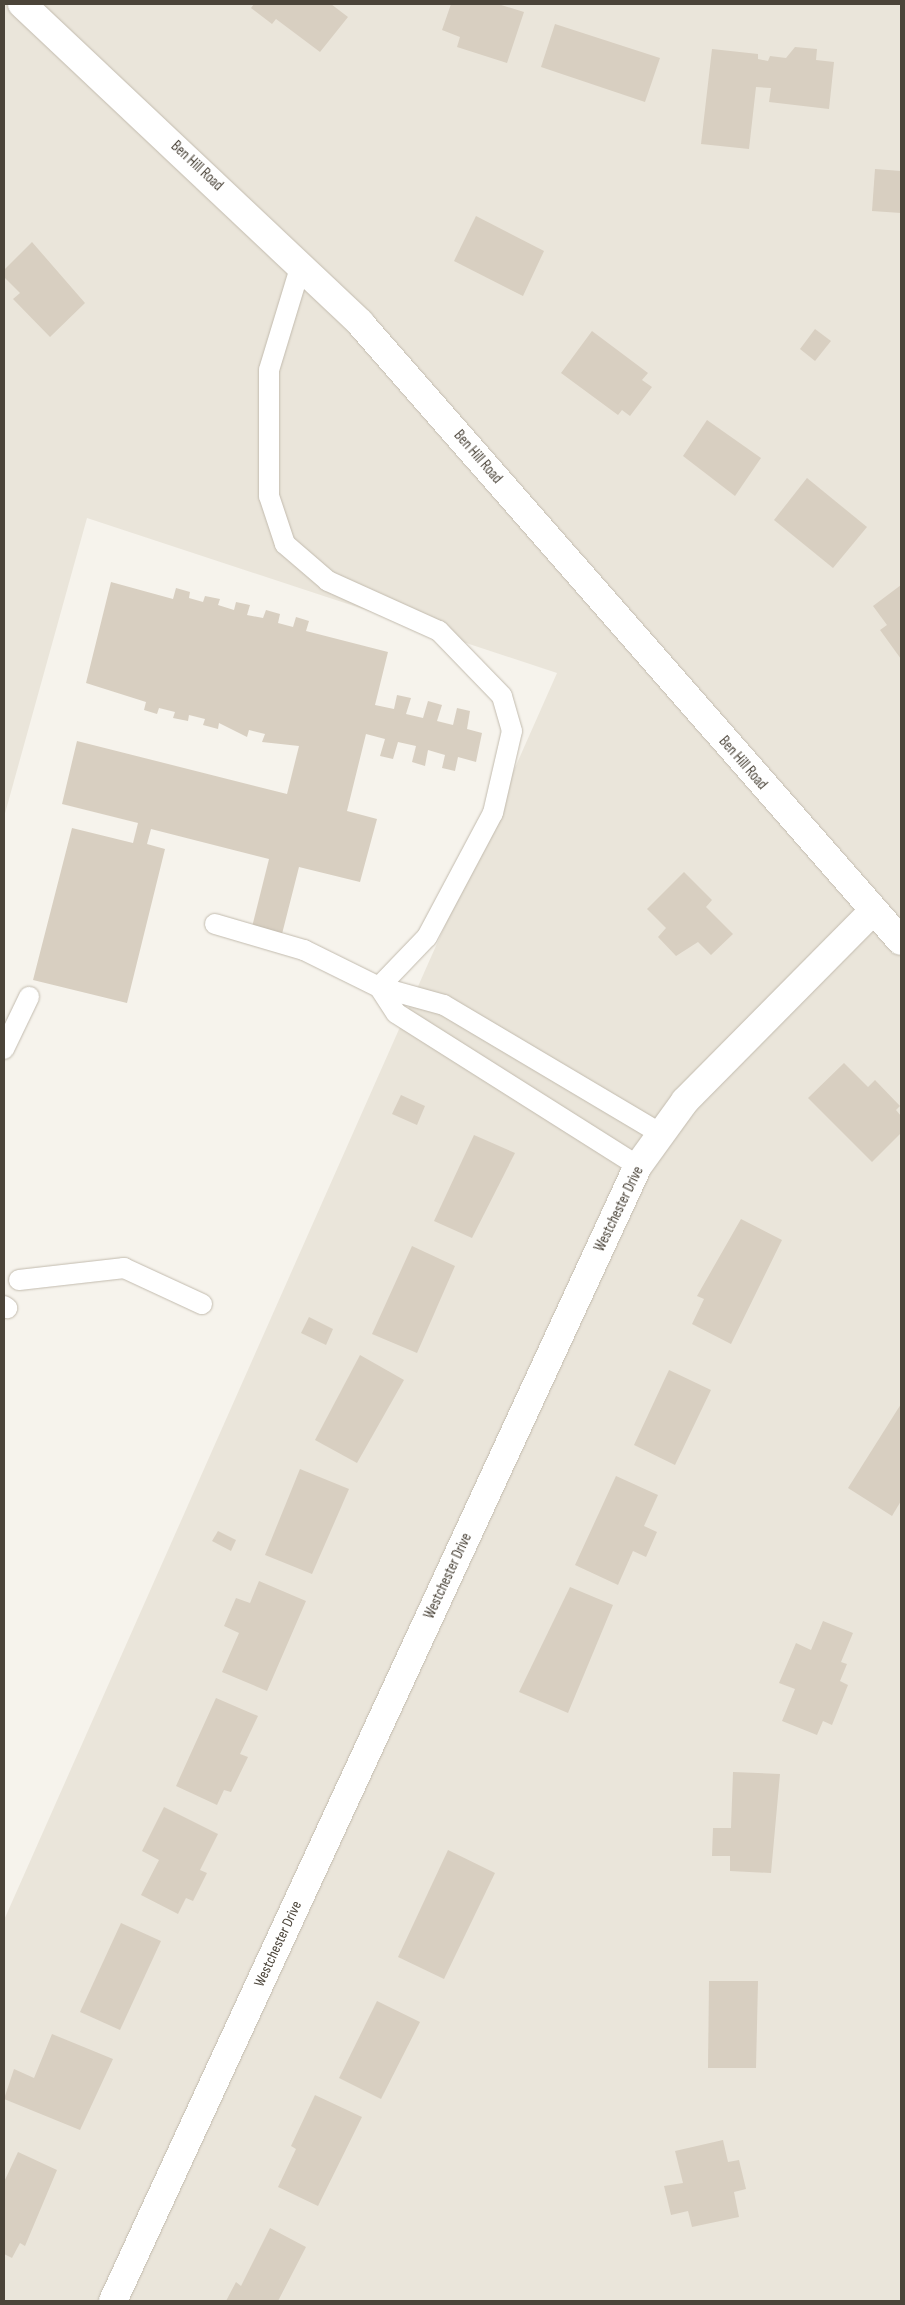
<!DOCTYPE html>
<html>
<head>
<meta charset="utf-8">
<style>
  body { margin:0 }
  #map { position:relative; width:905px; height:2305px; overflow:hidden; background:#f6f3ec; font-family:"Sofia Sans Condensed",sans-serif }
  div>[style] { position:absolute }
  [style*='--x'] { left:calc(var(--x)*1px); top:calc(var(--y)*1px); width:calc(var(--w)*1px); rotate:calc(var(--a)*1deg) }
  .residential>* { inset:0; background:#eae5da }
  .building>* { inset:0; background:#d8cfc1 }
  .roads { filter:drop-shadow(0 0 1px #c2bbae) drop-shadow(0 0 1px #c2bbae) }
  .service>* { height:20px; margin:-10px; padding:0 10px; transform-origin:10px; border-radius:10px; background:#fff }
  .minor>* { height:28px; margin:-14px; padding:0 14px; transform-origin:14px; border-radius:14px; background:#fff }
  .tertiary>* { height:28px; margin:-14px; padding:0 14px; transform-origin:14px; border-radius:14px; background:#fff }
  span { translate:-50% -50%; white-space:nowrap; text-align:center; line-height:1.15; -webkit-text-stroke:4.5px #fff; paint-order:stroke }
  .street-label { font-size:15px; color:#4b4439 }
  .frame { position:absolute; inset:0; border:5px solid #4b4439; pointer-events:none }
</style>
</head>
<body>
<div id="map">
  <div class="residential">
    <i style="clip-path:polygon(4px 4px,901px 4px,901px 2301px,4px 2301px,4px 1920px,557px 673px,87px 518px,4px 817px)"></i>
  </div>
  <div class="building">
    <i style="clip-path:polygon(254px 4px,331px 4px,348px 17px,320px 52px,276px 19px,272px 24px,251px 8px)"></i>
    <i style="clip-path:polygon(451px 4px,498px 4px,524px 12px,507px 63px,457px 47px,460px 37px,442px 30px)"></i>
    <i style="clip-path:polygon(555px 24px,660px 58px,645px 102px,541px 67px)"></i>
    <i style="clip-path:polygon(795px 47px,817px 49px,816px 60px,834px 62px,829px 109px,769px 102px,771px 88px,756px 87px,749px 149px,701px 144px,712px 49px,758px 54px,758px 59px,768px 61px,770px 56px,786px 58px)"></i>
    <i style="clip-path:polygon(875px 169px,901px 171px,901px 213px,872px 211px)"></i>
    <i style="clip-path:polygon(476px 216px,544px 251px,523px 296px,454px 261px)"></i>
    <i style="clip-path:polygon(32px 242px,85px 303px,50px 337px,13px 299px,20px 293px,4px 277px,4px 270px)"></i>
    <i style="clip-path:polygon(815px 329px,831px 341px,815px 361px,800px 349px)"></i>
    <i style="clip-path:polygon(592px 331px,648px 373px,642px 380px,652px 387px,630px 416px,622px 410px,618px 415px,561px 373px)"></i>
    <i style="clip-path:polygon(707px 420px,761px 458px,735px 496px,683px 456px)"></i>
    <i style="clip-path:polygon(807px 478px,867px 527px,833px 568px,774px 520px)"></i>
    <i style="clip-path:polygon(111px 582px,173px 599px,176px 588px,190px 592px,189px 598px,203px 602px,205px 596px,220px 599px,218px 605px,234px 610px,236px 602px,250px 605px,247px 615px,263px 618px,266px 610px,280px 614px,278px 623px,293px 627px,296px 617px,309px 621px,306px 631px,388px 652px,375px 705px,394px 709px,397px 695px,411px 698px,406px 714px,423px 718px,428px 701px,442px 705px,437px 721px,453px 725px,457px 708px,470px 711px,467px 729px,482px 733px,476px 762px,458px 757px,455px 771px,442px 768px,445px 755px,428px 750px,425px 766px,412px 762px,416px 746px,398px 742px,393px 759px,380px 756px,385px 739px,366px 734px,347px 811px,377px 819px,360px 882px,299px 867px,282px 934px,252px 927px,269px 859px,151px 829px,147px 844px,165px 849px,127px 1003px,33px 980px,72px 828px,133px 843px,138px 823px,62px 804px,77px 741px,287px 794px,299px 746px,262px 742px,265px 734px,249px 730px,247px 737px,219px 723px,218px 729px,203px 725px,205px 719px,189px 715px,188px 721px,173px 718px,175px 712px,159px 708px,157px 714px,144px 710px,146px 702px,86px 683px)"></i>
    <i style="clip-path:polygon(901px 585px,901px 659px,880px 630px,887px 625px,873px 606px)"></i>
    <i style="clip-path:polygon(684px 872px,712px 900px,706px 907px,733px 934px,711px 955px,698px 942px,676px 956px,658px 937px,666px 928px,647px 909px)"></i>
    <i style="clip-path:polygon(844px 1063px,868px 1087px,875px 1080px,900px 1106px,896px 1110px,901px 1116px,901px 1133px,872px 1162px,808px 1098px)"></i>
    <i style="clip-path:polygon(401px 1095px,425px 1106px,417px 1125px,392px 1114px)"></i>
    <i style="clip-path:polygon(474px 1135px,515px 1153px,472px 1238px,434px 1221px)"></i>
    <i style="clip-path:polygon(741px 1219px,782px 1240px,731px 1344px,692px 1324px,704px 1299px,697px 1296px)"></i>
    <i style="clip-path:polygon(412px 1246px,455px 1266px,417px 1353px,372px 1334px)"></i>
    <i style="clip-path:polygon(309px 1317px,333px 1329px,326px 1345px,301px 1333px)"></i>
    <i style="clip-path:polygon(360px 1355px,404px 1380px,357px 1463px,315px 1440px)"></i>
    <i style="clip-path:polygon(669px 1370px,711px 1390px,675px 1465px,634px 1445px)"></i>
    <i style="clip-path:polygon(901px 1404px,901px 1501px,892px 1516px,848px 1488px)"></i>
    <i style="clip-path:polygon(300px 1469px,349px 1489px,312px 1574px,265px 1555px)"></i>
    <i style="clip-path:polygon(616px 1476px,658px 1495px,644px 1526px,657px 1532px,646px 1557px,633px 1551px,618px 1585px,575px 1565px)"></i>
    <i style="clip-path:polygon(218px 1531px,236px 1540px,231px 1551px,212px 1541px)"></i>
    <i style="clip-path:polygon(259px 1581px,306px 1601px,267px 1691px,222px 1672px,239px 1633px,224px 1626px,236px 1598px,250px 1603px)"></i>
    <i style="clip-path:polygon(570px 1587px,613px 1605px,568px 1713px,519px 1692px)"></i>
    <i style="clip-path:polygon(823px 1621px,853px 1633px,841px 1662px,847px 1664px,840px 1681px,848px 1685px,832px 1725px,823px 1721px,817px 1735px,782px 1721px,795px 1689px,779px 1683px,796px 1643px,811px 1650px)"></i>
    <i style="clip-path:polygon(216px 1698px,258px 1716px,240px 1754px,248px 1757px,231px 1792px,224px 1790px,217px 1805px,176px 1786px)"></i>
    <i style="clip-path:polygon(733px 1772px,780px 1774px,771px 1873px,730px 1871px,730px 1856px,712px 1856px,713px 1828px,731px 1828px)"></i>
    <i style="clip-path:polygon(164px 1807px,218px 1834px,200px 1870px,207px 1873px,193px 1901px,186px 1898px,178px 1914px,141px 1895px,159px 1860px,142px 1851px)"></i>
    <i style="clip-path:polygon(448px 1850px,495px 1873px,444px 1979px,398px 1957px)"></i>
    <i style="clip-path:polygon(121px 1923px,161px 1941px,120px 2030px,80px 2012px)"></i>
    <i style="clip-path:polygon(709px 1981px,758px 1981px,756px 2068px,708px 2068px)"></i>
    <i style="clip-path:polygon(377px 2001px,420px 2022px,381px 2099px,339px 2078px)"></i>
    <i style="clip-path:polygon(52px 2034px,113px 2059px,80px 2130px,4px 2099px,14px 2069px,34px 2078px)"></i>
    <i style="clip-path:polygon(315px 2095px,362px 2117px,318px 2206px,278px 2187px,296px 2149px,291px 2146px)"></i>
    <i style="clip-path:polygon(723px 2140px,728px 2162px,739px 2160px,746px 2189px,734px 2192px,739px 2217px,692px 2227px,688px 2211px,671px 2215px,664px 2186px,683px 2183px,675px 2151px)"></i>
    <i style="clip-path:polygon(18px 2152px,57px 2170px,25px 2246px,20px 2243px,12px 2258px,4px 2254px,4px 2182px)"></i>
    <i style="clip-path:polygon(270px 2228px,306px 2247px,278px 2301px,226px 2301px,236px 2282px,241px 2286px)"></i>
  </div>
  <div class="roads">
    <div class="service">
      <i style="--x:215;--y:924;--w:93;--a:16.3"></i>
      <i style="--x:304;--y:950;--w:84;--a:26.3"></i>
      <i style="--x:379;--y:987;--w:69;--a:-46.2"></i>
      <i style="--x:427;--y:937;--w:140;--a:-62"></i>
      <i style="--x:493;--y:813;--w:84;--a:-77"></i>
      <i style="--x:512;--y:731;--w:36;--a:-106"></i>
      <i style="--x:502;--y:696;--w:91;--a:-134.1"></i>
      <i style="--x:439;--y:631;--w:122;--a:-155.8"></i>
      <i style="--x:328;--y:581;--w:57;--a:-139.3"></i>
      <i style="--x:285;--y:544;--w:51;--a:-108.4"></i>
      <i style="--x:269;--y:496;--w:126;--a:-90"></i>
      <i style="--x:269;--y:370;--w:110;--a:-73.1"></i>
      <i style="--x:4;--y:1049;--w:58;--a:-64.3"></i>
      <i style="--x:638;--y:1166;--w:286;--a:-147.7"></i>
      <i style="--x:396;--y:1013;--w:31;--a:-123"></i>
      <i style="--x:379;--y:987;--w:67;--a:15.5"></i>
      <i style="--x:444;--y:1005;--w:252;--a:30.7"></i>
      <i style="--x:19;--y:1280;--w:106;--a:-6.5"></i>
      <i style="--x:124;--y:1268;--w:86;--a:24.8"></i>
      <i style="--x:4;--y:1306;--w:4;--a:34"></i>
    </div>
    <div class="minor">
      <i style="--x:113;--y:2301;--w:1251;--a:-65.18"></i>
      <i style="--x:638;--y:1166;--w:80;--a:-54.1"></i>
      <i style="--x:685;--y:1101;--w:267;--a:-45.3"></i>
    </div>
    <div class="tertiary">
      <i style="--x:22;--y:4;--w:465;--a:43.3"></i>
      <i style="--x:360;--y:323;--w:821;--a:48.8"></i>
    </div>
  </div>
  <div class="street-label">
    <span style="left:197px;top:166px;rotate:43deg">Ben Hill Road</span>
    <span style="left:478px;top:457px;rotate:49deg">Ben Hill Road</span>
    <span style="left:743px;top:763px;rotate:49deg">Ben Hill Road</span>
    <span style="left:619px;top:1209px;rotate:-64deg">Westchester Drive</span>
    <span style="left:448px;top:1576px;rotate:-65deg">Westchester Drive</span>
    <span style="left:278px;top:1944px;rotate:-65deg">Westchester Drive</span>
  </div>
  <div class="frame"></div>
</div>
</body>
</html>
